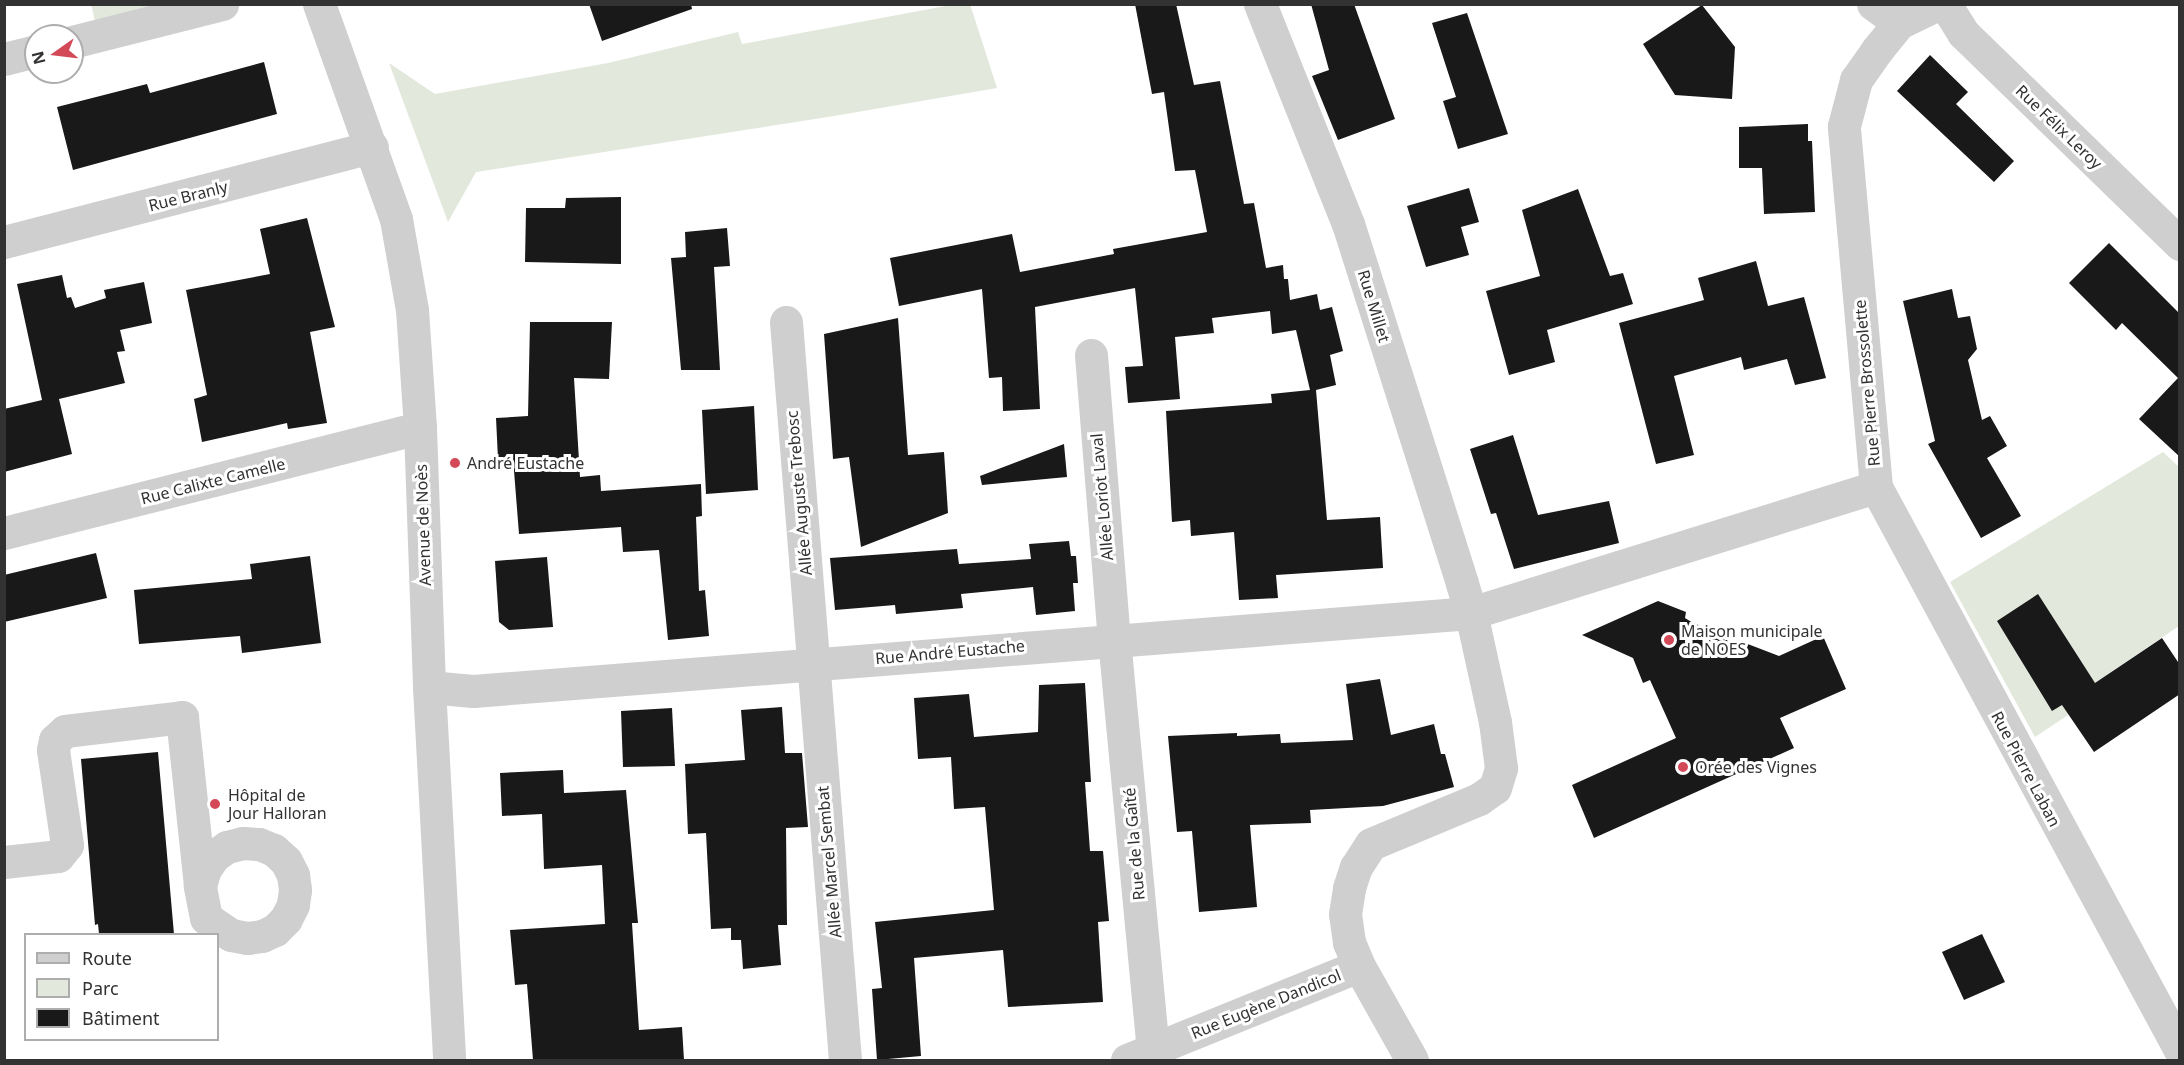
<!DOCTYPE html>
<html>
<head>
<meta charset="utf-8">
<style>
  body { margin:0 }
  #map { position:relative; width:2184px; height:1065px; overflow:hidden; background:#fff; font-family:"Noto Sans",sans-serif }
  div>[style] { position:absolute }
  [style*='--x'] { left:calc(var(--x)*1px); top:calc(var(--y)*1px); width:calc(var(--w)*1px); rotate:calc(var(--a)*1deg) }
  .green>* { inset:0; background:#e2e8dc }
  .building>* { inset:0; background:#191919 }
  .minor>* { height:33px; margin:-16.5px; padding:0 16.5px; transform-origin:16.5px; border-radius:16.5px; background:#cfcfcf }
  .dots>* { width:16px; height:16px; translate:-50% -50%; box-sizing:border-box; border:3px solid #fff; border-radius:50% }
  span { translate:-50% -50%; white-space:nowrap; text-align:center; line-height:1.15; -webkit-text-stroke:6px #fff; paint-order:stroke }
  .street-label { font-size:16px; color:#323232 }
  .poi-label { font-size:16px; color:#323232 }
  .left { translate:0 -50%; text-align:left }
  .frame { position:absolute; inset:0; border:6px solid #323232; pointer-events:none }
  .legend { position:absolute; left:24px; top:933px; width:195px; height:108px; box-sizing:border-box; background:#fff; border:2px solid #adadad; margin:0; padding:8px 10px; list-style:none; font-size:18px; color:#323232 }
  .legend li { display:flex; align-items:center; gap:12px; height:30px }
  .legend b { width:30px; border:2px solid #adadad }
  .north { position:absolute; left:24px; top:24px; width:60px; height:60px; box-sizing:border-box; background:#fff; border:2px solid #adadad; border-radius:50%; rotate:256deg; font-size:16px; font-weight:700; line-height:24px; text-align:center; color:#323232 }
  .north::after { content:''; display:block; margin:auto; width:21px; height:27px; background:#d44958; clip-path:polygon(50% 0,100% 100%,50% 72%,0 100%) }
</style>
</head>
<body>
<div id="map">
  <div class="green">
    <i style="clip-path:polygon(91px 4px,166px 5px,95px 21px)"></i>
    <i style="clip-path:polygon(970px 4px,997px 88px,834px 116px,476px 172px,448px 222px,389px 63px,435px 94px,608px 63px,738px 32px,742px 44px,951px 5px)"></i>
    <i style="clip-path:polygon(2163px 452px,2179px 467px,2179px 626px,2108px 674px,2107px 689px,2035px 737px,1950px 582px)"></i>
  </div>
  <div class="building">
    <i style="clip-path:polygon(589px 4px,691px 4px,692px 9px,602px 41px)"></i>
    <i style="clip-path:polygon(1135px 4px,1176px 4px,1194px 85px,1220px 81px,1244px 204px,1254px 203px,1266px 268px,1283px 265px,1284px 279px,1288px 279px,1290px 300px,1317px 294px,1320px 310px,1332px 307px,1343px 351px,1330px 355px,1336px 385px,1316px 390px,1327px 520px,1380px 517px,1383px 568px,1276px 575px,1278px 598px,1239px 600px,1234px 532px,1191px 536px,1190px 520px,1172px 522px,1166px 411px,1272px 403px,1271px 394px,1310px 390px,1296px 330px,1272px 334px,1270px 311px,1212px 318px,1214px 333px,1175px 337px,1180px 399px,1128px 403px,1125px 367px,1143px 366px,1135px 288px,1035px 307px,1040px 409px,1003px 411px,1002px 377px,989px 378px,982px 289px,899px 306px,890px 258px,1012px 234px,1020px 272px,1114px 254px,1113px 249px,1207px 232px,1195px 170px,1175px 171px,1164px 92px,1152px 94px)"></i>
    <i style="clip-path:polygon(1311px 4px,1354px 4px,1395px 119px,1338px 140px,1312px 76px,1329px 70px)"></i>
    <i style="clip-path:polygon(1702px 5px,1735px 47px,1732px 99px,1675px 95px,1643px 44px)"></i>
    <i style="clip-path:polygon(1467px 13px,1508px 134px,1458px 149px,1443px 101px,1456px 97px,1432px 23px)"></i>
    <i style="clip-path:polygon(1930px 55px,1968px 92px,1956px 104px,2014px 161px,1994px 182px,1897px 91px)"></i>
    <i style="clip-path:polygon(264px 62px,277px 114px,73px 170px,57px 107px,147px 84px,150px 93px)"></i>
    <i style="clip-path:polygon(1808px 124px,1808px 141px,1812px 141px,1815px 212px,1764px 214px,1762px 168px,1739px 168px,1739px 127px)"></i>
    <i style="clip-path:polygon(1469px 188px,1479px 222px,1461px 227px,1469px 255px,1426px 267px,1407px 206px)"></i>
    <i style="clip-path:polygon(1578px 189px,1610px 276px,1623px 273px,1633px 304px,1547px 330px,1555px 362px,1509px 375px,1486px 291px,1540px 276px,1522px 210px)"></i>
    <i style="clip-path:polygon(621px 197px,621px 264px,525px 262px,526px 208px,565px 208px,566px 198px)"></i>
    <i style="clip-path:polygon(307px 218px,335px 327px,310px 332px,327px 423px,288px 429px,287px 423px,202px 442px,194px 399px,207px 395px,186px 290px,270px 274px,260px 229px)"></i>
    <i style="clip-path:polygon(727px 228px,730px 266px,714px 267px,720px 370px,681px 370px,671px 258px,686px 257px,685px 232px)"></i>
    <i style="clip-path:polygon(2109px 243px,2180px 314px,2180px 457px,2139px 419px,2178px 378px,2122px 323px,2116px 330px,2069px 283px)"></i>
    <i style="clip-path:polygon(1756px 261px,1768px 306px,1804px 297px,1826px 378px,1795px 385px,1787px 359px,1744px 370px,1741px 357px,1674px 376px,1694px 455px,1656px 464px,1619px 323px,1704px 300px,1698px 278px)"></i>
    <i style="clip-path:polygon(62px 275px,67px 298px,71px 297px,75px 308px,106px 298px,104px 290px,144px 282px,152px 323px,120px 330px,125px 351px,117px 352px,125px 383px,59px 399px,72px 454px,4px 472px,4px 409px,42px 400px,17px 284px)"></i>
    <i style="clip-path:polygon(1952px 289px,1958px 318px,1970px 316px,1977px 349px,1968px 360px,1982px 420px,1990px 416px,2007px 446px,1987px 458px,2021px 516px,1981px 538px,1928px 444px,1935px 441px,1903px 301px)"></i>
    <i style="clip-path:polygon(898px 318px,908px 455px,944px 452px,948px 513px,861px 547px,849px 457px,833px 459px,824px 334px)"></i>
    <i style="clip-path:polygon(530px 322px,612px 322px,609px 379px,574px 378px,580px 477px,600px 475px,601px 491px,701px 484px,702px 516px,696px 517px,699px 591px,705px 590px,709px 636px,668px 640px,659px 550px,623px 552px,621px 527px,519px 534px,513px 458px,498px 459px,496px 418px,528px 416px)"></i>
    <i style="clip-path:polygon(754px 406px,758px 490px,706px 494px,702px 410px)"></i>
    <i style="clip-path:polygon(1513px 435px,1538px 515px,1609px 501px,1619px 543px,1514px 569px,1496px 513px,1491px 514px,1470px 449px)"></i>
    <i style="clip-path:polygon(1064px 444px,1067px 477px,982px 485px,980px 476px)"></i>
    <i style="clip-path:polygon(1069px 541px,1071px 556px,1076px 556px,1078px 583px,1073px 583px,1075px 611px,1036px 615px,1033px 587px,961px 594px,963px 608px,896px 614px,895px 605px,835px 610px,830px 558px,957px 549px,959px 564px,1031px 559px,1029px 544px)"></i>
    <i style="clip-path:polygon(96px 553px,107px 598px,4px 622px,4px 575px)"></i>
    <i style="clip-path:polygon(310px 556px,321px 643px,242px 653px,240px 636px,139px 644px,134px 590px,252px 579px,250px 564px)"></i>
    <i style="clip-path:polygon(547px 557px,553px 627px,509px 630px,499px 622px,495px 561px)"></i>
    <i style="clip-path:polygon(2038px 594px,2095px 683px,2162px 638px,2180px 665px,2180px 694px,2094px 752px,2062px 705px,2052px 711px,1997px 621px)"></i>
    <i style="clip-path:polygon(1658px 601px,1686px 612px,1685px 618px,1693px 623px,1779px 656px,1823px 636px,1846px 689px,1780px 718px,1794px 748px,1594px 838px,1572px 785px,1676px 738px,1650px 680px,1643px 683px,1633px 658px,1582px 635px)"></i>
    <i style="clip-path:polygon(1380px 679px,1391px 735px,1434px 724px,1441px 754px,1445px 754px,1454px 787px,1383px 806px,1310px 810px,1311px 823px,1250px 825px,1257px 907px,1199px 912px,1192px 831px,1177px 832px,1168px 736px,1237px 733px,1237px 736px,1280px 734px,1281px 743px,1353px 740px,1346px 684px)"></i>
    <i style="clip-path:polygon(1085px 683px,1091px 782px,1085px 782px,1090px 851px,1103px 851px,1109px 921px,1098px 922px,1103px 1002px,1008px 1007px,1003px 950px,914px 958px,921px 1056px,877px 1060px,872px 989px,882px 988px,875px 922px,994px 910px,985px 807px,954px 809px,951px 757px,918px 759px,914px 698px,969px 694px,974px 737px,1038px 732px,1039px 685px)"></i>
    <i style="clip-path:polygon(782px 707px,785px 753px,802px 753px,808px 827px,786px 828px,787px 925px,778px 925px,781px 965px,743px 969px,741px 940px,731px 940px,731px 928px,711px 929px,706px 833px,688px 834px,685px 764px,745px 760px,741px 710px)"></i>
    <i style="clip-path:polygon(672px 708px,675px 766px,623px 767px,621px 711px)"></i>
    <i style="clip-path:polygon(158px 752px,174px 934px,99px 934px,98px 924px,95px 925px,81px 759px)"></i>
    <i style="clip-path:polygon(563px 770px,564px 793px,626px 790px,638px 923px,632px 923px,639px 1030px,682px 1027px,684px 1060px,533px 1060px,527px 984px,515px 985px,510px 930px,605px 924px,602px 865px,544px 869px,542px 814px,502px 816px,500px 773px)"></i>
    <i style="clip-path:polygon(1982px 934px,2005px 982px,1964px 1000px,1942px 952px)"></i>
  </div>
  <div class="minor">
    <i style="--x:319;--y:4;--w:228;--a:70.3"></i>
    <i style="--x:396;--y:219;--w:92;--a:80"></i>
    <i style="--x:412;--y:310;--w:118;--a:86.1"></i>
    <i style="--x:420;--y:428;--w:259;--a:88"></i>
    <i style="--x:429;--y:687;--w:374;--a:86.9"></i>
    <i style="--x:1873;--y:4;--w:32;--a:36"></i>
    <i style="--x:1945;--y:4;--w:34;--a:58"></i>
    <i style="--x:1963;--y:33;--w:303;--a:44.2"></i>
    <i style="--x:72;--y:42;--w:155;--a:-14.2"></i>
    <i style="--x:4;--y:59;--w:33;--a:-14"></i>
    <i style="--x:4;--y:242;--w:380;--a:-14.5"></i>
    <i style="--x:786;--y:322;--w:740;--a:85.43"></i>
    <i style="--x:1091;--y:355;--w:285;--a:85.4"></i>
    <i style="--x:1114;--y:639;--w:412;--a:84.6"></i>
    <i style="--x:1876;--y:487;--w:640;--a:61.63"></i>
    <i style="--x:4;--y:533;--w:429;--a:-14.2"></i>
    <i style="--x:429;--y:687;--w:44;--a:5.2"></i>
    <i style="--x:473;--y:691;--w:1001;--a:-4.47"></i>
    <i style="--x:1471;--y:613;--w:424;--a:-17.3"></i>
    <i style="--x:1876;--y:487;--w:362;--a:-95.1"></i>
    <i style="--x:1844;--y:126;--w:48;--a:-75.4"></i>
    <i style="--x:1856;--y:80;--w:37;--a:-55"></i>
    <i style="--x:1877;--y:50;--w:35;--a:-51"></i>
    <i style="--x:1899;--y:23;--w:43;--a:-26"></i>
    <i style="--x:243;--y:843;--w:16;--a:4"></i>
    <i style="--x:259;--y:844;--w:16;--a:22"></i>
    <i style="--x:274;--y:850;--w:16;--a:43"></i>
    <i style="--x:286;--y:861;--w:16;--a:63"></i>
    <i style="--x:293;--y:875;--w:15;--a:82"></i>
    <i style="--x:295;--y:890;--w:15;--a:98"></i>
    <i style="--x:293;--y:905;--w:16;--a:117"></i>
    <i style="--x:286;--y:919;--w:16;--a:135"></i>
    <i style="--x:275;--y:930;--w:14;--a:155"></i>
    <i style="--x:262;--y:936;--w:15;--a:172"></i>
    <i style="--x:247;--y:938;--w:16;--a:-169"></i>
    <i style="--x:231;--y:935;--w:30;--a:-146"></i>
    <i style="--x:206;--y:918;--w:33;--a:-101"></i>
    <i style="--x:200;--y:886;--w:18;--a:-74"></i>
    <i style="--x:205;--y:869;--w:16;--a:-55"></i>
    <i style="--x:214;--y:856;--w:16;--a:-35"></i>
    <i style="--x:227;--y:847;--w:16;--a:-14"></i>
    <i style="--x:4;--y:862;--w:54;--a:-6.3"></i>
    <i style="--x:58;--y:856;--w:14;--a:-51"></i>
    <i style="--x:67;--y:845;--w:96;--a:-98.4"></i>
    <i style="--x:53;--y:750;--w:10;--a:-79"></i>
    <i style="--x:55;--y:740;--w:13;--a:-42"></i>
    <i style="--x:65;--y:731;--w:118;--a:-6.8"></i>
    <i style="--x:182;--y:717;--w:170;--a:83.9"></i>
    <i style="--x:1359;--y:966;--w:108;--a:60.6"></i>
    <i style="--x:1127;--y:1060;--w:250;--a:-22.1"></i>
    <i style="--x:1359;--y:966;--w:26;--a:-113"></i>
    <i style="--x:1349;--y:942;--w:28;--a:-98"></i>
    <i style="--x:1345;--y:914;--w:26;--a:-81"></i>
    <i style="--x:1349;--y:888;--w:22;--a:-72"></i>
    <i style="--x:1356;--y:867;--w:27;--a:-57"></i>
    <i style="--x:1371;--y:844;--w:117;--a:-22.6"></i>
    <i style="--x:1479;--y:799;--w:19;--a:-35"></i>
    <i style="--x:1495;--y:788;--w:21;--a:-73"></i>
    <i style="--x:1501;--y:768;--w:46;--a:-97.4"></i>
    <i style="--x:1495;--y:722;--w:112;--a:-102.4"></i>
    <i style="--x:1471;--y:613;--w:31;--a:-107"></i>
    <i style="--x:1462;--y:583;--w:377;--a:-107.6"></i>
    <i style="--x:1348;--y:224;--w:237;--a:-111.8"></i>
  </div>
  <div class="dots">
    <i style="left:455px;top:463px;background:#d44958"></i>
    <i style="left:1669px;top:640px;background:#d44958"></i>
    <i style="left:1683px;top:767px;background:#d44958"></i>
    <i style="left:215px;top:804px;background:#d44958"></i>
  </div>
  <div class="street-label">
    <span style="left:2059px;top:127px;rotate:44deg">Rue Félix Leroy</span>
    <span style="left:188px;top:196px;rotate:-14deg">Rue Branly</span>
    <span style="left:1374px;top:306px;rotate:73deg">Rue Millet</span>
    <span style="left:1867px;top:383px;rotate:-95deg">Rue Pierre Brossolette</span>
    <span style="left:213px;top:481px;rotate:-14deg">Rue Calixte Camelle</span>
    <span style="left:799px;top:493px;rotate:-95deg">Allée Auguste Trebosc</span>
    <span style="left:1102px;top:497px;rotate:-95deg">Allée Loriot Laval</span>
    <span style="left:423px;top:525px;rotate:-92deg">Avenue de Noès</span>
    <span style="left:950px;top:652px;rotate:-5deg">Rue André Eustache</span>
    <span style="left:2026px;top:769px;rotate:62deg">Rue Pierre Laban</span>
    <span style="left:1134px;top:844px;rotate:-95deg">Rue de la Gaîté</span>
    <span style="left:829px;top:862px;rotate:-95deg">Allée Marcel Sembat</span>
    <span style="left:1266px;top:1004px;rotate:-22deg">Rue Eugène Dandicol</span>
  </div>
  <div class="poi-label">
    <span class="left" style="left:467px;top:463px">André Eustache</span>
    <span class="left" style="left:1681px;top:640px">Maison municipale<br>de NOES</span>
    <span class="left" style="left:1695px;top:767px">Orée des Vignes</span>
    <span class="left" style="left:228px;top:804px">Hôpital de<br>Jour Halloran</span>
  </div>
  <div class="frame"></div>
  <ul class="legend">
  <li><b style="height:8px;background:#cfcfcf"></b>Route</li>
  <li><b style="height:16px;background:#e2e8dc"></b>Parc</li>
  <li><b style="height:16px;background:#191919"></b>Bâtiment</li>
  </ul>
  <div class="north">N</div>
</div>
</body>
</html>
